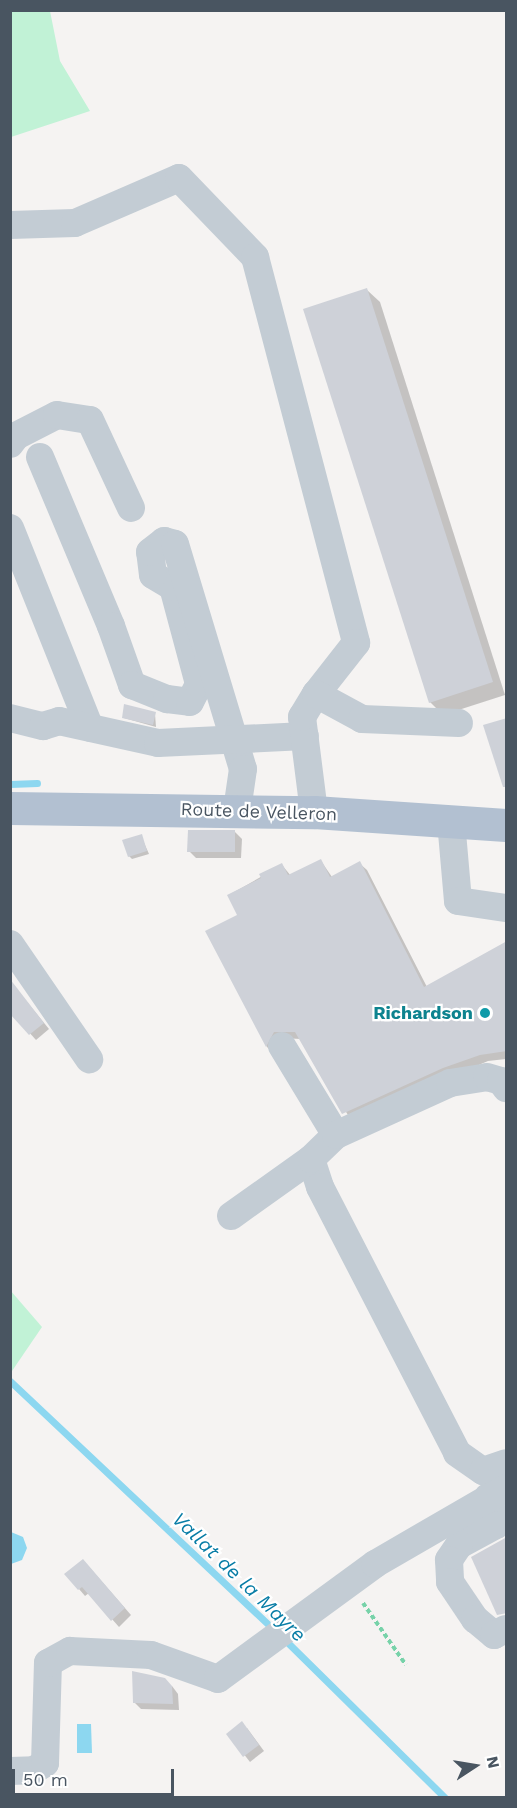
<!DOCTYPE html>
<html>
<head>
<meta charset="utf-8">
<style>
  body { margin:0 }
  #map { position:relative; width:517px; height:1808px; overflow:hidden; background:#f5f3f2; font-family:"Work Sans",sans-serif }
  div>[style] { position:absolute }
  [style*='--x'] { left:calc(var(--x)*1px); top:calc(var(--y)*1px); width:calc(var(--w)*1px); rotate:calc(var(--a)*1deg) }
  .green>* { inset:0; background:#c1f2d6 }
  .water>* { inset:0; background:#8dd7f0 }
  .shadow>* { inset:0; background:#0003 }
  .stream>* { height:7px; margin:-3.5px; padding:0 3.5px; transform-origin:3.5px; border-radius:3.5px; background:#8dd7f0 }
  .building>* { inset:0; background:#ced1d8 }
  .path>* { height:4px; margin-top:-2px; transform-origin:0; background:repeating-linear-gradient(90deg,#77d2a9 0 4.5px,transparent 0 7.5px) }
  .minor>* { height:28px; margin:-14px; padding:0 14px; transform-origin:14px; border-radius:14px; background:#c3ccd4 }
  .major>* { height:33px; margin:-16.5px; padding:0 16.5px; transform-origin:16.5px; border-radius:16.5px; background:#b2c0d1 }
  .dots>* { width:16px; height:16px; translate:-50% -50%; box-sizing:border-box; border:3px solid #fff; border-radius:50% }
  span { translate:-50% -50%; white-space:nowrap; text-align:center; line-height:1.15; -webkit-text-stroke:4.5px #fff; paint-order:stroke }
  .street-label { font-size:18px; color:#495561 }
  .culture-label { font-size:18px; color:#0d838f; font-weight:700 }
  .right { translate:-100% -50%; text-align:right }
  .water-label { font-size:20px; color:#087da6; font-style:italic }
  .frame { position:absolute; inset:0; border:12px solid #495561; pointer-events:none }
  .north { position:absolute; left:445px; top:1736px; width:60px; height:60px; -webkit-text-stroke:4px #fff; paint-order:stroke; rotate:78deg; font-size:16px; font-weight:700; line-height:24px; text-align:center; color:#495561 }
  .north::after { content:''; display:block; margin:auto; width:21px; height:27px; background:#495561; clip-path:polygon(50% 0,100% 100%,50% 72%,0 100%) }
  .scale { position:absolute; left:12px; top:1769px; width:162px; height:27px; box-sizing:border-box; border:3px solid #495561; border-top:0; padding-left:8px; font-size:18px; line-height:21px; white-space:nowrap; color:#495561; -webkit-text-stroke:4px #fff; paint-order:stroke }
</style>
</head>
<body>
<div id="map">
  <div class="green">
    <i style="clip-path:polygon(11px 10px,50px 11px,60px 61px,90px 111px,11px 137px)"></i>
    <i style="clip-path:polygon(10px 1290px,42px 1327px,12px 1371px,10px 1370px)"></i>
  </div>
  <div class="water">
    <i style="clip-path:polygon(11px 1532px,23px 1537px,27px 1548px,22px 1560px,11px 1564px)"></i>
    <i style="clip-path:polygon(77px 1724px,91px 1724px,92px 1753px,77px 1753px)"></i>
  </div>
  <div class="shadow">
    <i style="clip-path:polygon(367px 290px,380px 302px,505px 695px,443px 715px,430px 702px)"></i>
    <i style="clip-path:polygon(155px 714px,156px 727px,124px 718px)"></i>
    <i style="clip-path:polygon(235px 832px,242px 839px,241px 858px,196px 858px,189px 851px)"></i>
    <i style="clip-path:polygon(141px 836px,149px 854px,132px 859px,129px 856px)"></i>
    <i style="clip-path:polygon(321px 861px,332px 877px,359px 863px,367px 870px,427px 987px,506px 943px,506px 1059px,488px 1061px,351px 1120px,301px 1039px,281px 1038px,273px 1053px,267px 1047px,207px 932px,239px 916px,229px 895px,282px 865px,291px 876px)"></i>
    <i style="clip-path:polygon(10px 981px,49px 1029px,36px 1040px,10px 1011px)"></i>
    <i style="clip-path:polygon(89px 1567px,131px 1615px,119px 1627px,89px 1593px,85px 1596px,79px 1589px)"></i>
    <i style="clip-path:polygon(172px 1686px,178px 1694px,179px 1710px,141px 1709px,134px 1702px)"></i>
    <i style="clip-path:polygon(247px 1728px,264px 1751px,250px 1762px,228px 1734px)"></i>
  </div>
  <div class="stream">
    <i style="--x:10;--y:784;--w:27;--a:-2"></i>
    <i style="--x:10;--y:1381;--w:363;--a:43.3"></i>
    <i style="--x:284;--y:1639;--w:226;--a:44.6"></i>
  </div>
  <div class="building">
    <i style="clip-path:polygon(367px 288px,493px 682px,429px 703px,303px 309px)"></i>
    <i style="clip-path:polygon(124px 704px,156px 712px,153px 725px,122px 718px)"></i>
    <i style="clip-path:polygon(507px 718px,507px 787px,503px 787px,483px 725px)"></i>
    <i style="clip-path:polygon(188px 830px,235px 830px,235px 852px,187px 852px)"></i>
    <i style="clip-path:polygon(142px 834px,147px 851px,128px 857px,122px 840px)"></i>
    <i style="clip-path:polygon(321px 859px,330px 877px,360px 861px,424px 987px,507px 941px,507px 1051px,480px 1055px,443px 1068px,342px 1114px,295px 1032px,274px 1032px,266px 1047px,205px 931px,237px 915px,227px 895px,261px 878px,259px 874px,282px 863px,288px 875px)"></i>
    <i style="clip-path:polygon(10px 979px,44px 1023px,29px 1035px,10px 1014px)"></i>
    <i style="clip-path:polygon(507px 1537px,507px 1613px,497px 1615px,471px 1557px)"></i>
    <i style="clip-path:polygon(83px 1559px,125px 1608px,111px 1621px,82px 1587px,78px 1590px,64px 1574px)"></i>
    <i style="clip-path:polygon(132px 1671px,165px 1678px,172px 1686px,173px 1704px,133px 1703px)"></i>
    <i style="clip-path:polygon(242px 1721px,259px 1745px,243px 1757px,226px 1734px)"></i>
  </div>
  <div class="path">
    <i style="--x:363;--y:1603;--w:75;--a:55.3"></i>
  </div>
  <div class="minor">
    <i style="--x:10;--y:225;--w:65;--a:-1.8"></i>
    <i style="--x:75;--y:223;--w:113;--a:-23.4"></i>
    <i style="--x:179;--y:178;--w:110;--a:46.1"></i>
    <i style="--x:255;--y:257;--w:399;--a:75.3"></i>
    <i style="--x:356;--y:643;--w:65;--a:128.1"></i>
    <i style="--x:10;--y:444;--w:10;--a:-53"></i>
    <i style="--x:16;--y:436;--w:46;--a:-27.1"></i>
    <i style="--x:57;--y:415;--w:33;--a:9"></i>
    <i style="--x:90;--y:420;--w:97;--a:65"></i>
    <i style="--x:40;--y:457;--w:183;--a:67.2"></i>
    <i style="--x:111;--y:626;--w:63;--a:70.4"></i>
    <i style="--x:132;--y:685;--w:38;--a:22"></i>
    <i style="--x:167;--y:699;--w:23;--a:7"></i>
    <i style="--x:190;--y:702;--w:20;--a:-63"></i>
    <i style="--x:199;--y:684;--w:100;--a:-105"></i>
    <i style="--x:173;--y:587;--w:23;--a:-149"></i>
    <i style="--x:153;--y:575;--w:23;--a:-97"></i>
    <i style="--x:150;--y:552;--w:18;--a:-38"></i>
    <i style="--x:164;--y:541;--w:11;--a:15"></i>
    <i style="--x:175;--y:544;--w:235;--a:73.2"></i>
    <i style="--x:243;--y:769;--w:41;--a:98.3"></i>
    <i style="--x:10;--y:528;--w:215;--a:68.2"></i>
    <i style="--x:10;--y:718;--w:34;--a:14"></i>
    <i style="--x:43;--y:726;--w:17;--a:-17"></i>
    <i style="--x:59;--y:721;--w:101;--a:12.5"></i>
    <i style="--x:158;--y:743;--w:147;--a:-2.7"></i>
    <i style="--x:314;--y:812;--w:96;--a:-97.2"></i>
    <i style="--x:302;--y:717;--w:27;--a:-59"></i>
    <i style="--x:316;--y:694;--w:52;--a:28.5"></i>
    <i style="--x:362;--y:719;--w:97;--a:2.4"></i>
    <i style="--x:451;--y:821;--w:80;--a:85"></i>
    <i style="--x:458;--y:901;--w:49;--a:8.3"></i>
    <i style="--x:10;--y:944;--w:140;--a:55.5"></i>
    <i style="--x:282;--y:1046;--w:104;--a:58.8"></i>
    <i style="--x:311;--y:1159;--w:29;--a:72"></i>
    <i style="--x:320;--y:1187;--w:299;--a:62.7"></i>
    <i style="--x:457;--y:1453;--w:32;--a:35"></i>
    <i style="--x:483;--y:1471;--w:24;--a:-19"></i>
    <i style="--x:231;--y:1216;--w:98;--a:-35.5"></i>
    <i style="--x:311;--y:1159;--w:35;--a:-44"></i>
    <i style="--x:336;--y:1135;--w:125;--a:-24.5"></i>
    <i style="--x:450;--y:1083;--w:37;--a:-9"></i>
    <i style="--x:487;--y:1077;--w:15;--a:16"></i>
    <i style="--x:501;--y:1081;--w:9;--a:54"></i>
    <i style="--x:488;--y:1497;--w:29;--a:74"></i>
    <i style="--x:496;--y:1525;--w:42;--a:151.6"></i>
    <i style="--x:459;--y:1545;--w:18;--a:124"></i>
    <i style="--x:449;--y:1560;--w:22;--a:87"></i>
    <i style="--x:450;--y:1582;--w:45;--a:56"></i>
    <i style="--x:475;--y:1619;--w:25;--a:40"></i>
    <i style="--x:494;--y:1635;--w:13;--a:-27"></i>
    <i style="--x:10;--y:1771;--w:24;--a:-2"></i>
    <i style="--x:34;--y:1770;--w:13;--a:-32"></i>
    <i style="--x:45;--y:1763;--w:100;--a:-88.3"></i>
    <i style="--x:48;--y:1663;--w:25;--a:-29"></i>
    <i style="--x:70;--y:1651;--w:81;--a:2.8"></i>
    <i style="--x:151;--y:1655;--w:71;--a:19.7"></i>
    <i style="--x:218;--y:1679;--w:195;--a:-36.2"></i>
    <i style="--x:375;--y:1564;--w:151;--a:-30.1"></i>
  </div>
  <div class="major">
    <i style="--x:10;--y:808;--w:304;--a:0.8"></i>
    <i style="--x:314;--y:812;--w:192;--a:3.9"></i>
  </div>
  <div class="dots">
    <i style="left:485px;top:1013px;background:#0f9aa8"></i>
  </div>
  <div class="street-label">
    <span style="left:259px;top:812px;rotate:2deg">Route de Velleron</span>
  </div>
  <div class="culture-label">
    <span class="right" style="left:473px;top:1013px">Richardson</span>
  </div>
  <div class="water-label">
    <span style="left:239px;top:1577px;rotate:44deg">Vallat de la Mayre</span>
  </div>
  <div class="frame"></div>
  <div class="north">N</div>
  <div class="scale">50 m</div>
</div>
</body>
</html>
